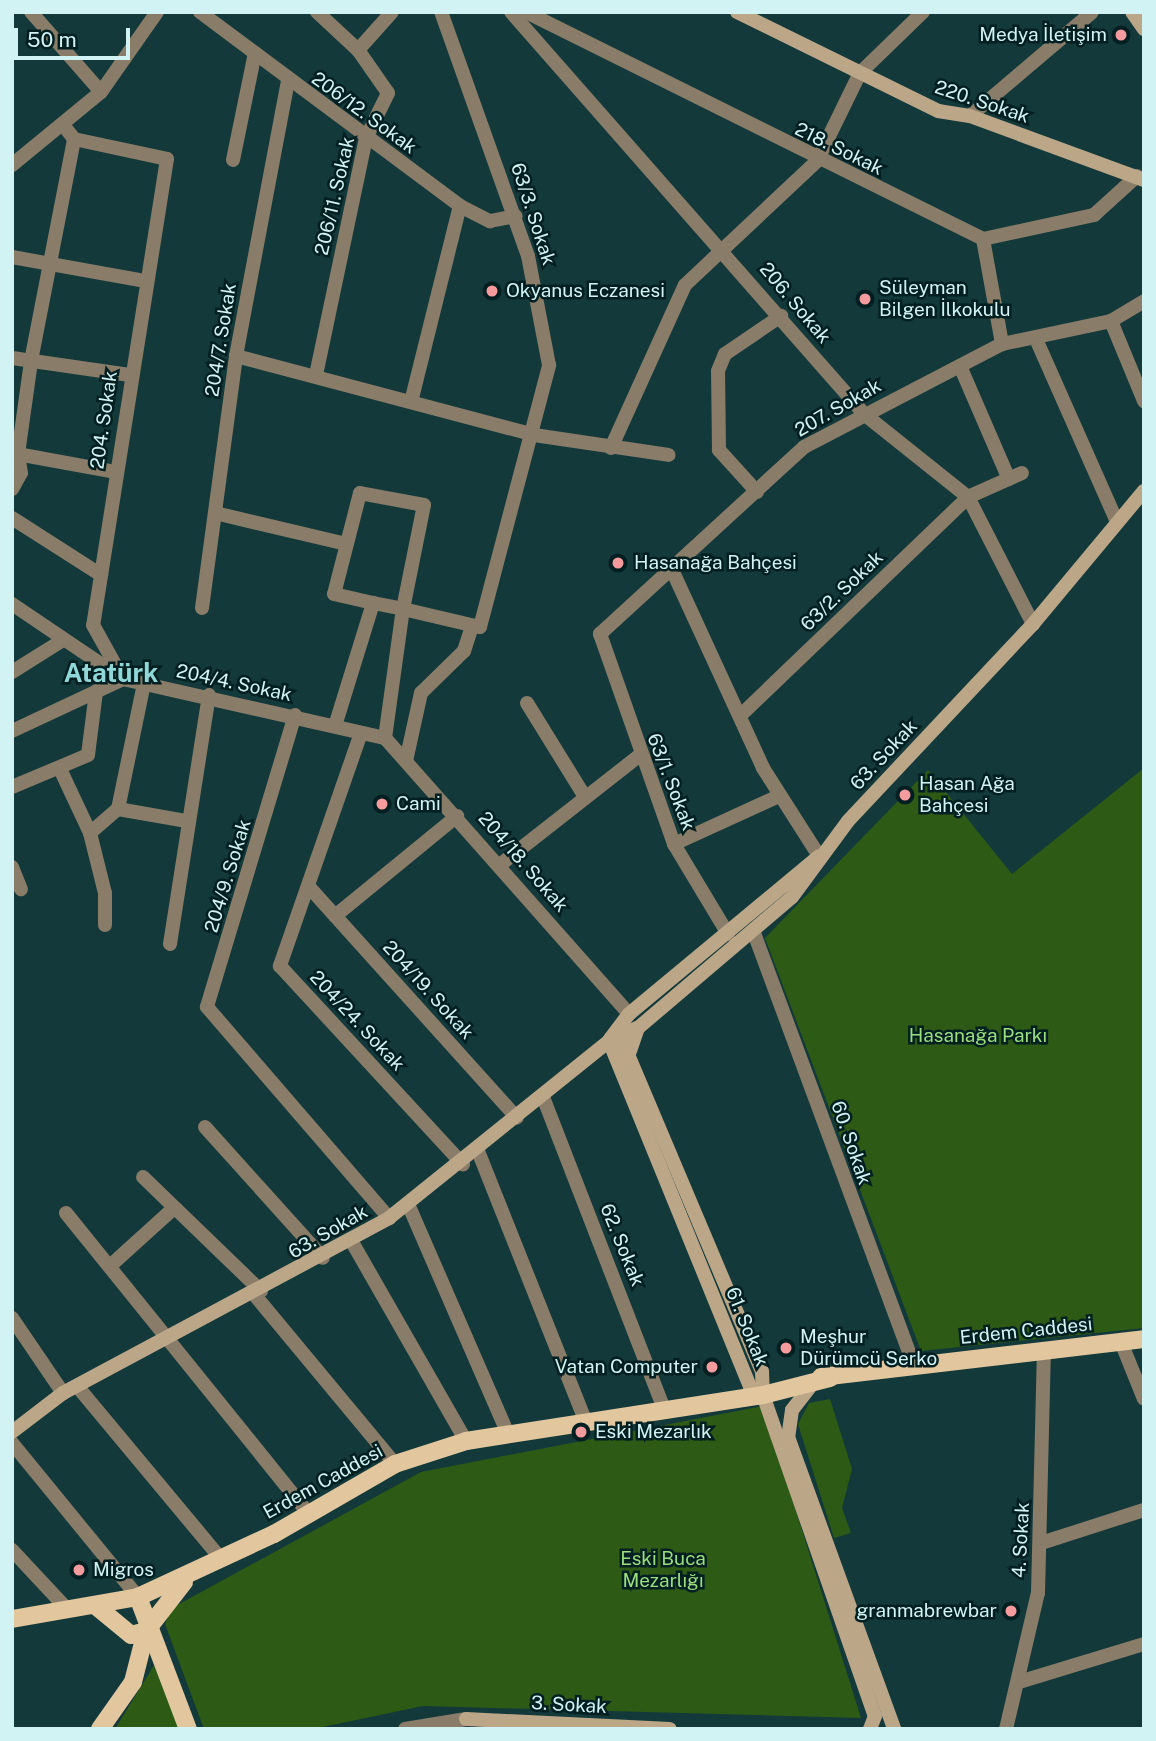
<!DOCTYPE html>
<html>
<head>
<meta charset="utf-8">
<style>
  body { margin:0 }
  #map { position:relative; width:1156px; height:1741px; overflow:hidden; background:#13393a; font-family:"Public Sans",sans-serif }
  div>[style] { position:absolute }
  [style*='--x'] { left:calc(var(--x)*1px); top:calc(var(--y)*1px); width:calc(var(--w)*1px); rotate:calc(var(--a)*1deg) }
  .green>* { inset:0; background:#2d5b16 }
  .minor>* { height:14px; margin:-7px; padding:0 7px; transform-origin:7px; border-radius:7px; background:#897c69 }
  .tertiary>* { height:14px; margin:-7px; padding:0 7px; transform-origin:7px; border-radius:7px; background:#897c69 }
  .secondary>* { height:14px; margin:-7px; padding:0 7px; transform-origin:7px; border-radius:7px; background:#bba688 }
  .primary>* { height:18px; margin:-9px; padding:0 9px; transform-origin:9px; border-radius:9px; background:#e1c69e }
  .dots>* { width:19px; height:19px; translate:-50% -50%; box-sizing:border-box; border:4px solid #011f20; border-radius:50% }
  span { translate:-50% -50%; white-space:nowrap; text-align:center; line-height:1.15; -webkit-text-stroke:5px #011f20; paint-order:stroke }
  .poi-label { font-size:19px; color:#d1f3f3 }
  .right { translate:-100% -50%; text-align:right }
  .left { translate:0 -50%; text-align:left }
  .street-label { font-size:19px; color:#d1f3f3 }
  .park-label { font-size:19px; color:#9ade7e }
  .district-label { font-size:26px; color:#90d7d8; font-weight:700 }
  .frame { position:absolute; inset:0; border:14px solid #d1f3f3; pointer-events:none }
  .scale { position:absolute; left:14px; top:28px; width:116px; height:32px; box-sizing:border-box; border:4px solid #d1f3f3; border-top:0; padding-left:9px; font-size:21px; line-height:24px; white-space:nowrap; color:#d1f3f3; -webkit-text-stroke:5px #011f20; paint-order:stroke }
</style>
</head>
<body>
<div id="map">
  <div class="green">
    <i style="clip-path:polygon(1144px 768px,1144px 1328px,921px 1351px,765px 938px,928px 770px,1012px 874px)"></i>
    <i style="clip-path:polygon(830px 1399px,852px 1469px,842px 1508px,851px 1533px,834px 1538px,798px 1424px,809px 1403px)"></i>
    <i style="clip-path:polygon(763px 1406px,861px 1718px,423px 1706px,313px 1729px,204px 1729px,165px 1624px,172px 1608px,421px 1472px)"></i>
    <i style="clip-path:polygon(154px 1665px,182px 1729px,115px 1729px,142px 1685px)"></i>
  </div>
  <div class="minor">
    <i style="--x:31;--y:12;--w:106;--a:48.8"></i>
    <i style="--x:200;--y:12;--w:324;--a:36.7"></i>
    <i style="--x:460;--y:206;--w:34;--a:27"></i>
    <i style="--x:490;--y:221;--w:26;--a:-11"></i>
    <i style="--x:511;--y:12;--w:535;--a:48.71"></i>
    <i style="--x:864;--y:414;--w:133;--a:38.6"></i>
    <i style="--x:968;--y:497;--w:143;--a:62.9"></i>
    <i style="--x:526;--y:12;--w:510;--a:26.41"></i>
    <i style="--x:983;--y:239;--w:114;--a:-12.2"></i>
    <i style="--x:1094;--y:215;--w:58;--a:-42.2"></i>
    <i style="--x:358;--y:50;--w:51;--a:-48.2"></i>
    <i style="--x:970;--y:116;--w:160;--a:-40.4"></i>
    <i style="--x:64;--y:126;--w:16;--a:52"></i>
    <i style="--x:74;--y:139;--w:95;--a:12.1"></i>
    <i style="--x:167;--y:159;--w:472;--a:99"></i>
    <i style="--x:93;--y:625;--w:62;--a:60.9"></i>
    <i style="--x:233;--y:160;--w:109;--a:-78.4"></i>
    <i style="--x:12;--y:165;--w:115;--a:-39.4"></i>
    <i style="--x:101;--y:92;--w:98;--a:-55"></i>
    <i style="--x:983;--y:239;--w:107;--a:79.7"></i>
    <i style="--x:12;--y:257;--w:136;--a:10.2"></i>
    <i style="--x:1111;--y:321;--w:87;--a:67.6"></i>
    <i style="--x:1036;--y:339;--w:200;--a:66.1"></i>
    <i style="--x:236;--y:356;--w:308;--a:14.8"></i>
    <i style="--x:534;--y:435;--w:136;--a:8.4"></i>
    <i style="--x:12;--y:358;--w:119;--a:8.2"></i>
    <i style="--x:960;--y:366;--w:123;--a:66.6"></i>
    <i style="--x:316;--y:375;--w:242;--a:-78.1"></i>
    <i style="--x:366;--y:138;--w:50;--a:-63.9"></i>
    <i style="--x:388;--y:93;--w:52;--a:-124.9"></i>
    <i style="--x:358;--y:50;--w:56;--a:-137.2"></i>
    <i style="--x:412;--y:398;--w:198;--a:-76"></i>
    <i style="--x:611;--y:448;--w:179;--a:-65.6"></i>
    <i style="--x:685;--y:285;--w:181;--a:-43.2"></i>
    <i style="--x:817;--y:161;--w:98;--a:-64"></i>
    <i style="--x:860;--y:73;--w:88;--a:-44.1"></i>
    <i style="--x:12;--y:453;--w:106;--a:10.4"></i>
    <i style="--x:12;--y:489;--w:18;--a:-61"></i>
    <i style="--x:21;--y:473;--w:19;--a:-99"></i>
    <i style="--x:18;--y:454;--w:94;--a:-82"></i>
    <i style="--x:31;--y:361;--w:226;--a:-79"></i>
    <i style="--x:757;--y:492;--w:57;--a:-132.1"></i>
    <i style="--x:719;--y:450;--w:79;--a:-90.7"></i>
    <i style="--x:718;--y:371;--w:18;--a:-68"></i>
    <i style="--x:725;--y:354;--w:68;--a:-34.2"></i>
    <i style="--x:215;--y:513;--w:135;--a:13.3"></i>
    <i style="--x:12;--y:518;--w:106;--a:32.6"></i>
    <i style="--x:673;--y:572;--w:216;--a:65.3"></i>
    <i style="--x:763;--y:768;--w:104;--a:57.5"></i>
    <i style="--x:12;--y:604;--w:134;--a:34"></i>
    <i style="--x:123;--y:679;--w:269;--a:12.7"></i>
    <i style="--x:202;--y:608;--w:254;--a:-82.3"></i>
    <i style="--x:236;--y:356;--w:280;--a:-79.3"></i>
    <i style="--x:12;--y:672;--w:60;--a:-32.1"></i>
    <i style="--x:527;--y:703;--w:110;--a:58.3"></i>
    <i style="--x:742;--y:714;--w:313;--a:-43.8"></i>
    <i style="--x:968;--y:497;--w:59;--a:-24"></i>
    <i style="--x:295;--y:715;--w:305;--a:106.8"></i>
    <i style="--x:207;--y:1007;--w:279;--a:49.2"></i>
    <i style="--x:335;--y:726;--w:129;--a:-72.8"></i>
    <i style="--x:12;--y:731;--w:123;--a:-25.1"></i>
    <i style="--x:361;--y:733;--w:247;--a:109.2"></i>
    <i style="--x:280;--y:966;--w:270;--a:47.3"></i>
    <i style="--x:385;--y:738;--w:130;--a:-82.1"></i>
    <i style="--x:403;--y:609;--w:106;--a:-78.6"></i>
    <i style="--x:424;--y:505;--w:65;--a:-169.4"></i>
    <i style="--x:360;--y:493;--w:104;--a:104.4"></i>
    <i style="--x:334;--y:594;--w:40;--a:13"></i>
    <i style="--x:373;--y:603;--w:31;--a:11"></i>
    <i style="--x:403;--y:609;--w:79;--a:13.2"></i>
    <i style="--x:480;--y:627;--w:271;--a:-75.2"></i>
    <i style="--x:549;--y:365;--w:111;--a:-100.9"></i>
    <i style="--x:528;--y:256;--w:259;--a:-109.6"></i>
    <i style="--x:385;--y:738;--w:368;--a:48.5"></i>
    <i style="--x:406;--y:761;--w:70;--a:-77.6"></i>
    <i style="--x:421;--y:693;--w:60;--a:-44.3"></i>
    <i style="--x:464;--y:651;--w:26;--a:-72"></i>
    <i style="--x:61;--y:771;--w:68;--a:64.9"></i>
    <i style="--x:90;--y:833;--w:37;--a:-41"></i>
    <i style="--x:12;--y:787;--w:82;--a:-22.8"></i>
    <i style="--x:88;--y:755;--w:64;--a:-82.8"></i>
    <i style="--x:118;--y:809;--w:128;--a:-78.3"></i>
    <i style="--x:118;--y:809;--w:70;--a:9.9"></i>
    <i style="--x:90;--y:833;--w:62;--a:76"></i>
    <i style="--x:105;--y:893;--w:32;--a:90"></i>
    <i style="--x:674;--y:844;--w:115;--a:-24.6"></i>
    <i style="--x:501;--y:864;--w:177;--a:-38.1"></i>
    <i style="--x:12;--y:867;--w:24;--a:68"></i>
    <i style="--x:310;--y:888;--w:309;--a:48"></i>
    <i style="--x:335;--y:916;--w:158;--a:-39.3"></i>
    <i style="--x:728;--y:934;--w:105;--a:-121"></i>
    <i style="--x:674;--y:844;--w:223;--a:-109.4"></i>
    <i style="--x:600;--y:634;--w:277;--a:-42.5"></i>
    <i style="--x:804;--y:447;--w:223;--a:-27.5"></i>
    <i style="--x:1002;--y:344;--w:111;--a:-11.9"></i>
    <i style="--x:1111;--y:321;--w:39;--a:-31"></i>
    <i style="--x:170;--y:944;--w:252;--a:-81.1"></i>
    <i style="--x:543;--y:1097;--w:332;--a:68.8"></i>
    <i style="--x:205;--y:1127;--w:176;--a:48"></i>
    <i style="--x:478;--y:1151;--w:287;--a:68.3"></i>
    <i style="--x:143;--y:1177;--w:164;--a:44"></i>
    <i style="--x:408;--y:1204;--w:251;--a:66.5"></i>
    <i style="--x:66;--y:1213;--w:385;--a:51.1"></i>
    <i style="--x:352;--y:1242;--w:229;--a:60.2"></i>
    <i style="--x:110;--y:1266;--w:86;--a:-42.2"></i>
    <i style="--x:253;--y:1293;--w:222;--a:50.3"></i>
    <i style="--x:12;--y:1318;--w:91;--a:55.8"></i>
    <i style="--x:77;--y:1386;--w:226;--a:50.2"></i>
    <i style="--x:12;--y:1443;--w:199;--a:50.7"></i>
    <i style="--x:1041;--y:1543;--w:108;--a:-17.8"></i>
    <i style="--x:12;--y:1550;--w:79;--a:47"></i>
    <i style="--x:1019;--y:1682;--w:131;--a:-16.9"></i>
    <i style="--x:1006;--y:1729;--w:140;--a:-76.8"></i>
    <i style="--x:1038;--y:1593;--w:243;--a:-88.6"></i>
  </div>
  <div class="tertiary">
    <i style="--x:754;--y:933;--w:461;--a:69.7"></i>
    <i style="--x:1121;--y:1342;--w:61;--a:68"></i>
    <i style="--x:405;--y:1729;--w:62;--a:-9.3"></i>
  </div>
  <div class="secondary">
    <i style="--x:737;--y:12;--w:224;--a:26.2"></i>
    <i style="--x:938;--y:111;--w:32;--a:9"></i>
    <i style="--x:970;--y:116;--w:185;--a:20.2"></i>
    <i style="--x:1132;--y:12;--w:21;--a:55"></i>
    <i style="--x:610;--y:1039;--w:31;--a:-53"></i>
    <i style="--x:629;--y:1014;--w:247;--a:-39.7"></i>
    <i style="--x:609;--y:1041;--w:374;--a:67.8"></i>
    <i style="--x:750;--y:1387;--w:15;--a:32"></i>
    <i style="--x:624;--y:1045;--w:354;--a:67.1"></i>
    <i style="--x:762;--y:1371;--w:24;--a:88"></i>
    <i style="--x:630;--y:1051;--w:24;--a:-71"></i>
    <i style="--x:638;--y:1028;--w:202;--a:-40.4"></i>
    <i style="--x:792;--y:897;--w:94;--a:-53.6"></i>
    <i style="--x:848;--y:821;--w:270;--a:-46.8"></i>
    <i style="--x:1033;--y:624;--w:173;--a:-50.2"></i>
    <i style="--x:810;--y:1387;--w:29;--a:128"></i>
    <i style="--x:792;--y:1410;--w:27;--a:98"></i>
    <i style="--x:788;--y:1437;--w:311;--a:70"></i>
    <i style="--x:763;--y:1395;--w:340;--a:70.8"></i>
    <i style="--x:875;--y:1716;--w:14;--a:111"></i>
    <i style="--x:12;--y:1432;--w:64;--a:-37.4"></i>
    <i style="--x:63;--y:1393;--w:370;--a:-28.2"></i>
    <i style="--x:389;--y:1218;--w:282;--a:-38.8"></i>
    <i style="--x:609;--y:1041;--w:31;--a:-25"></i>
    <i style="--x:466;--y:1719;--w:204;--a:2.8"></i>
  </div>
  <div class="primary">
    <i style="--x:821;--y:1377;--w:325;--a:-6.7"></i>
    <i style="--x:138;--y:1597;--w:141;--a:69.3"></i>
    <i style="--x:96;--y:1606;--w:45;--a:39.6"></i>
    <i style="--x:131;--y:1635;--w:16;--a:-15"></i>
    <i style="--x:12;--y:1619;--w:128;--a:-9.9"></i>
    <i style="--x:138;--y:1597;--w:150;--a:-24.9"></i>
    <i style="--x:274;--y:1534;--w:140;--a:-30"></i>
    <i style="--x:395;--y:1464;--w:75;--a:-17.9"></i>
    <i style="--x:466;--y:1441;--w:301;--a:-8.8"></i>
    <i style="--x:763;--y:1395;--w:69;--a:-14.2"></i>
    <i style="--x:100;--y:1729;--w:57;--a:-54.9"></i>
    <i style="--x:133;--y:1682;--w:53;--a:-75.7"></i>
    <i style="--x:146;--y:1631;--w:62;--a:-52.2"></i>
  </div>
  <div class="dots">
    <i style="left:1121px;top:35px;background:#f59b9e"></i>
    <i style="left:492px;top:291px;background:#f59b9e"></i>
    <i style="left:865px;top:299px;background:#f59b9e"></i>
    <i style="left:618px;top:563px;background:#f59b9e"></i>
    <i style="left:905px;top:795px;background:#f59b9e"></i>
    <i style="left:382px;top:804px;background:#f59b9e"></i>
    <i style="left:786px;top:1348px;background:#f59b9e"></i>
    <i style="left:712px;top:1367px;background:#f59b9e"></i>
    <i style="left:581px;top:1432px;background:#f59b9e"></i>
    <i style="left:79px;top:1570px;background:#f59b9e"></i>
    <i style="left:1011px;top:1611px;background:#f59b9e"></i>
  </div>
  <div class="poi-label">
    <span class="right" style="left:1107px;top:35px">Medya İletişim</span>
    <span class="left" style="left:879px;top:299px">Süleyman<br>Bilgen İlkokulu</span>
    <span class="left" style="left:506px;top:291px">Okyanus Eczanesi</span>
    <span class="left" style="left:634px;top:563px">Hasanağa Bahçesi</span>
    <span class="left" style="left:919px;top:795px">Hasan Ağa<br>Bahçesi</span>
    <span class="left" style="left:396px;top:804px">Cami</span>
    <span class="left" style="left:800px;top:1348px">Meşhur<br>Dürümcü Serko</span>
    <span class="right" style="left:698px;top:1367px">Vatan Computer</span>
    <span class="left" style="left:595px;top:1432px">Eski Mezarlık</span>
    <span class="left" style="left:93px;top:1570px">Migros</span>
    <span class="right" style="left:997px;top:1611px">granmabrewbar</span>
  </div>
  <div class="street-label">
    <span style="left:982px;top:102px;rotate:18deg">220. Sokak</span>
    <span style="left:364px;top:113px;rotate:36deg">206/12. Sokak</span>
    <span style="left:839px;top:149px;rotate:26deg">218. Sokak</span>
    <span style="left:335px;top:196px;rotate:-77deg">206/11. Sokak</span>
    <span style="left:533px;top:214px;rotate:72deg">63/3. Sokak</span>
    <span style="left:795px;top:303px;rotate:50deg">206. Sokak</span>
    <span style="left:221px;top:340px;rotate:-81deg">204/7. Sokak</span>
    <span style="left:838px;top:408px;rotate:-30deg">207. Sokak</span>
    <span style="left:104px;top:420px;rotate:-82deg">204. Sokak</span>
    <span style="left:842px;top:591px;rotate:-44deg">63/2. Sokak</span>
    <span style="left:234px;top:683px;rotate:12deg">204/4. Sokak</span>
    <span style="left:884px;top:755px;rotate:-47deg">63. Sokak</span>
    <span style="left:671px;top:782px;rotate:69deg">63/1. Sokak</span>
    <span style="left:523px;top:862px;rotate:49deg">204/18. Sokak</span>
    <span style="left:228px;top:876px;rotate:-73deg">204/9. Sokak</span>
    <span style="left:428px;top:990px;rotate:48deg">204/19. Sokak</span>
    <span style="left:357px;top:1021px;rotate:47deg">204/24. Sokak</span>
    <span style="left:851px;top:1143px;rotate:71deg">60. Sokak</span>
    <span style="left:328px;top:1232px;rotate:-30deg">63. Sokak</span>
    <span style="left:622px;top:1245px;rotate:68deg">62. Sokak</span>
    <span style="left:747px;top:1327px;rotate:68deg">61. Sokak</span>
    <span style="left:1026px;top:1331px;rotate:-6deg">Erdem Caddesi</span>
    <span style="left:323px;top:1482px;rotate:-29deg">Erdem Caddesi</span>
    <span style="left:1021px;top:1540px;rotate:-87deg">4. Sokak</span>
    <span style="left:569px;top:1705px;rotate:3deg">3. Sokak</span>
  </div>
  <div class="park-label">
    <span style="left:978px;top:1036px">Hasanağa Parkı</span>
    <span style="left:663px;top:1570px">Eski Buca<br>Mezarlığı</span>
  </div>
  <div class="district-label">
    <span style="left:111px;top:673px">Atatürk</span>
  </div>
  <div class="frame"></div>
  <div class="scale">50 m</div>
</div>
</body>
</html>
